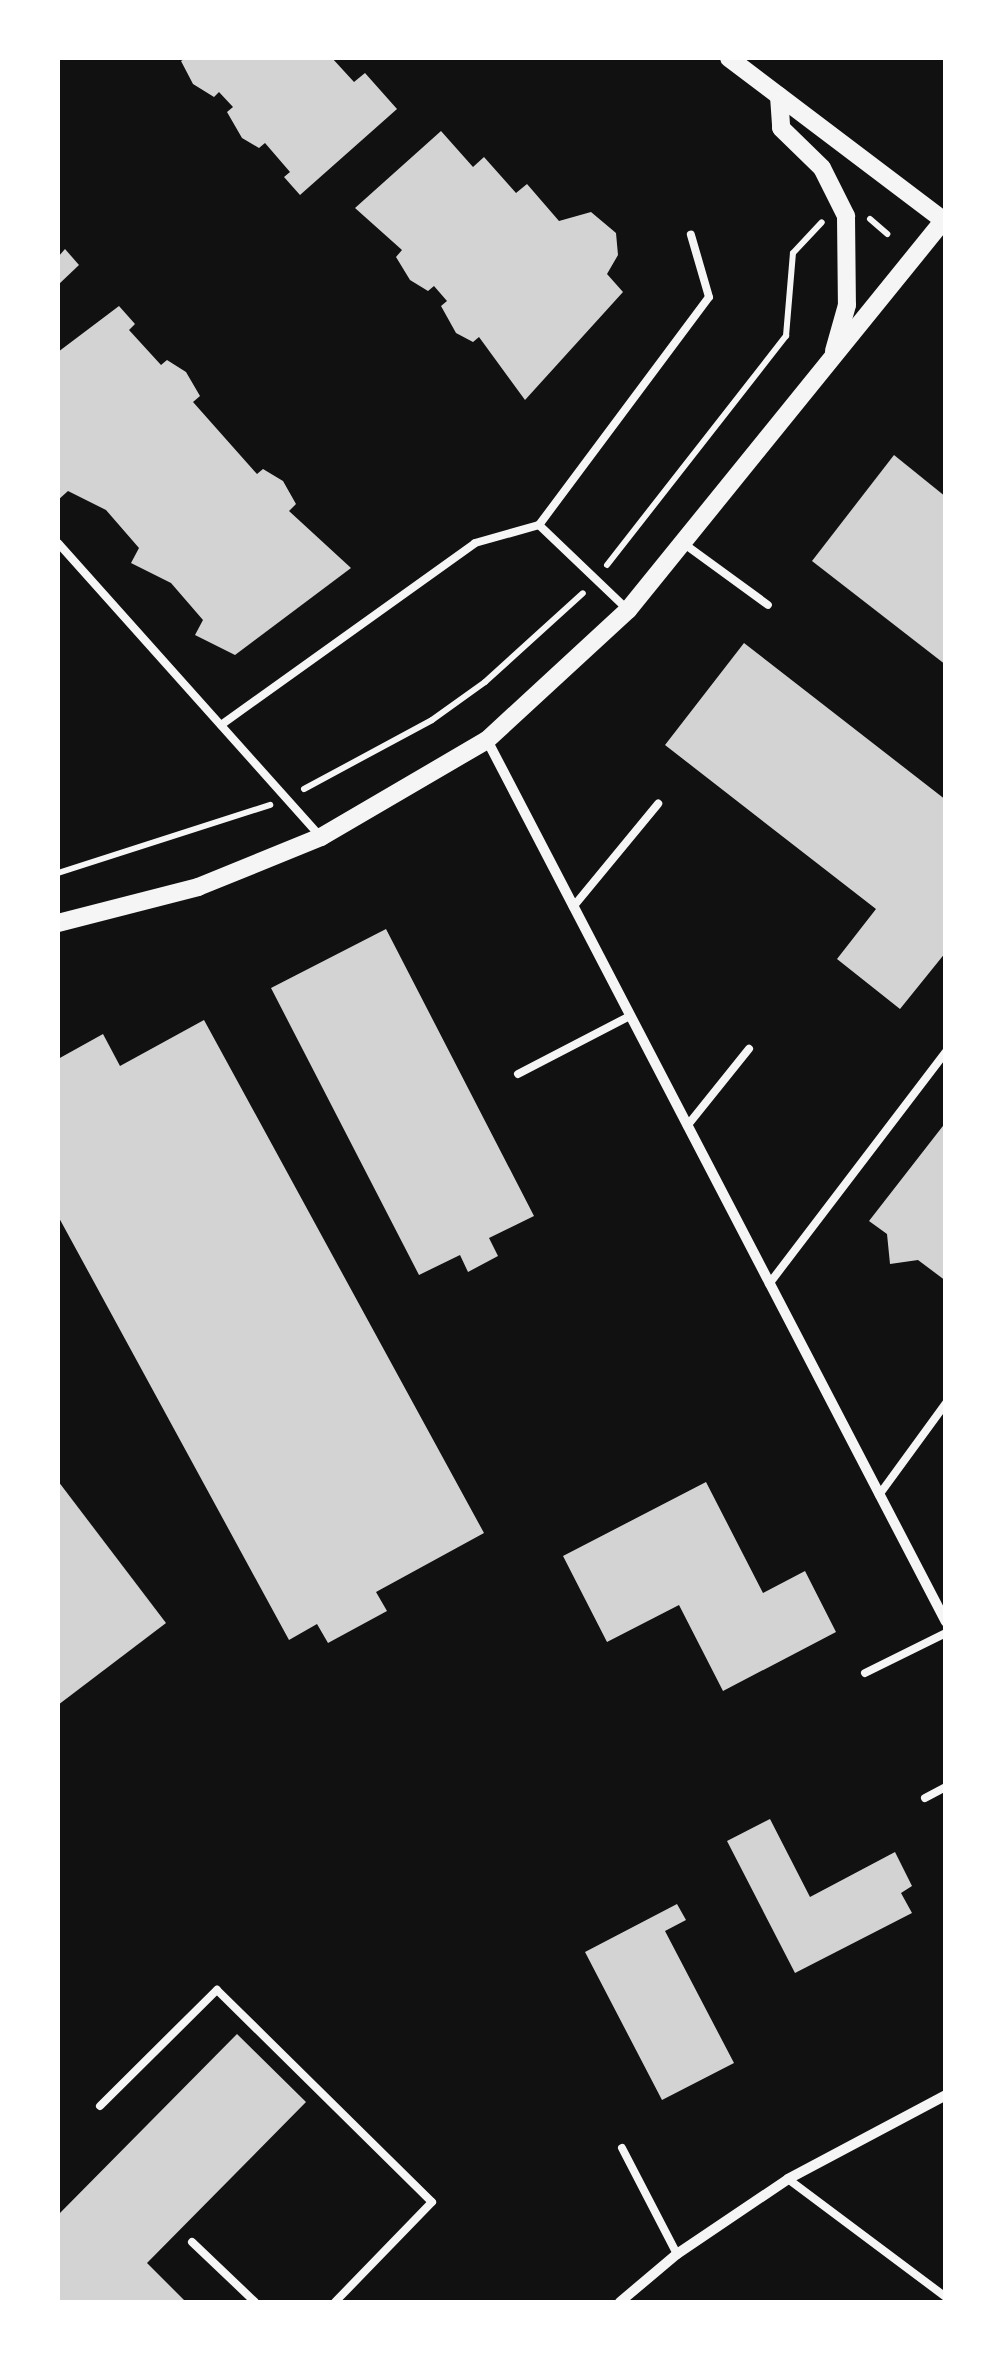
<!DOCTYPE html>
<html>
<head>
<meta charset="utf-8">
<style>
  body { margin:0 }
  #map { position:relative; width:1003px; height:2360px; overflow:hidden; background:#111; font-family:"Sofia Sans Condensed",sans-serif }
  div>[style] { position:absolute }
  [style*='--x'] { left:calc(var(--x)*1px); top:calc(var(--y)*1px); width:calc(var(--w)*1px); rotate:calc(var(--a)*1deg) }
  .building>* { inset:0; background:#d3d3d3 }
  .path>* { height:6px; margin:-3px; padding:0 3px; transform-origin:3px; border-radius:3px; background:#f5f5f5 }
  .service>* { height:8px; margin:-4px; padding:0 4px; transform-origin:4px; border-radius:4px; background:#f5f5f5 }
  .minor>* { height:10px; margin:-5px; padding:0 5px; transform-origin:5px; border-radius:5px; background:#f5f5f5 }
  .tertiary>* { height:18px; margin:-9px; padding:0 9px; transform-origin:9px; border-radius:9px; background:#f5f5f5 }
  span { translate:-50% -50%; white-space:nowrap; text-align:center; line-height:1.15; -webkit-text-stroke:8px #fff; paint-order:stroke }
  .frame { position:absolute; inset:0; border:60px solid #fff; pointer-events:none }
</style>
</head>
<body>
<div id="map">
  <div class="building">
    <i style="clip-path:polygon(186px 58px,332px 58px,354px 82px,365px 73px,397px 109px,300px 195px,284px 177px,290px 172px,265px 143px,259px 148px,242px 138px,227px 112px,233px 107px,219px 92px,214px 97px,193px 84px,181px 61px)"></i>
    <i style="clip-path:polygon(441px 131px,473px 167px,484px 157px,516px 193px,527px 184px,559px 221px,591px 212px,616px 233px,618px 255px,607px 274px,623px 292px,525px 400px,479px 337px,473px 342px,456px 333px,441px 306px,447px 301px,434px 286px,428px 291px,410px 280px,396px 257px,402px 250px,355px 208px)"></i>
    <i style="clip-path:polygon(65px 249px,79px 265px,58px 285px,58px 257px)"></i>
    <i style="clip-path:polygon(119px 306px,135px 324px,129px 330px,161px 365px,167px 360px,186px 372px,200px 396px,193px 402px,257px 474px,263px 469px,283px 481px,296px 504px,289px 511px,351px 568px,235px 655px,195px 635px,203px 620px,171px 583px,131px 563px,139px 548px,106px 510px,68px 491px,58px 500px,58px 352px)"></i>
    <i style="clip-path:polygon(894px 455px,946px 497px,946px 665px,812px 561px)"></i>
    <i style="clip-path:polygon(744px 643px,946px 800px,946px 952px,900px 1009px,837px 959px,876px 909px,665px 745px)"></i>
    <i style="clip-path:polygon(386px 929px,534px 1216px,489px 1238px,498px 1256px,468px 1272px,460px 1255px,419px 1275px,271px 988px)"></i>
    <i style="clip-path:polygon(204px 1020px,484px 1533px,376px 1592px,387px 1611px,328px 1643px,317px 1624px,289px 1640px,58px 1216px,58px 1059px,103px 1034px,120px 1066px)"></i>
    <i style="clip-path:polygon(946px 1122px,946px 1281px,918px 1260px,890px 1264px,887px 1234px,869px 1221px)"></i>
    <i style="clip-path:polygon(58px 1481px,166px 1623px,58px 1705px)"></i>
    <i style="clip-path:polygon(706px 1482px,763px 1593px,805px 1571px,836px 1632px,723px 1691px,679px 1605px,607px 1642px,563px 1556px)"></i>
    <i style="clip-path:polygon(770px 1819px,810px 1897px,895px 1852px,912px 1886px,901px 1893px,912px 1913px,795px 1973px,727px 1841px)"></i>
    <i style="clip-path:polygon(677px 1904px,686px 1920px,665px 1931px,734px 2063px,662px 2100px,585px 1952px)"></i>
    <i style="clip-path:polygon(237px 2034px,306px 2102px,147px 2263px,186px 2302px,58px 2302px,58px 2215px)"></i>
  </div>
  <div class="path">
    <i style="--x:870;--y:219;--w:23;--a:41"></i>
    <i style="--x:607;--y:565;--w:291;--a:-52"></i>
    <i style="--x:786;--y:336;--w:83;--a:-85.2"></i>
    <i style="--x:793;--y:253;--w:42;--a:-46.9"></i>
    <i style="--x:304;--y:789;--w:145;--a:-28.3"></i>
    <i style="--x:432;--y:720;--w:65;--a:-35.6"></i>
    <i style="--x:485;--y:682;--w:132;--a:-42.2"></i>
    <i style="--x:58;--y:873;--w:223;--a:-17.8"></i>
  </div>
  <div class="service">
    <i style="--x:539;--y:525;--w:120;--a:43.7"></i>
    <i style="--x:58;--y:543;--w:394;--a:48.2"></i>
    <i style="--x:683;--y:543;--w:105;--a:36.1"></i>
    <i style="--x:221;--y:725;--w:312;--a:-35.6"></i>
    <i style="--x:475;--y:543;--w:66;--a:-15.7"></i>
    <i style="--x:539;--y:525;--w:284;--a:-53.3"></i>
    <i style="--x:709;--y:297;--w:65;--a:-106.2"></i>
    <i style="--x:573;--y:907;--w:134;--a:-50.5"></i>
    <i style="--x:518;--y:1074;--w:126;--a:-27.4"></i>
    <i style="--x:687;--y:1126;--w:99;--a:-51.2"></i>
    <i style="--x:769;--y:1284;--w:292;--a:-52.7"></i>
    <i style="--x:879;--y:1495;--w:114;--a:-53.9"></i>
    <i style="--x:865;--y:1673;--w:90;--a:-26.3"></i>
    <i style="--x:925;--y:1798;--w:24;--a:-28"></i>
    <i style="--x:100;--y:2106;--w:165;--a:-44.8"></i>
    <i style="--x:217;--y:1990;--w:302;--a:44.6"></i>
    <i style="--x:432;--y:2202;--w:139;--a:134.1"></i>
    <i style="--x:622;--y:2148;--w:119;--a:62.6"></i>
    <i style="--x:788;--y:2179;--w:197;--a:36.8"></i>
    <i style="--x:192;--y:2242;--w:87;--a:43.6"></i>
  </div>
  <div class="minor">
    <i style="--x:487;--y:740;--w:994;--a:62.51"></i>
    <i style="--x:620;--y:2302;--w:75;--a:-40.1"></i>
    <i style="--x:677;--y:2254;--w:134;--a:-34"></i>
    <i style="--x:788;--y:2179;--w:179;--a:-28"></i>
  </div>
  <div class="tertiary">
    <i style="--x:729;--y:58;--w:272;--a:37.1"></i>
    <i style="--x:779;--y:96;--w:32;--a:86"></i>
    <i style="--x:781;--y:128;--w:57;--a:44.3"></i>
    <i style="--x:822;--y:168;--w:54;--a:63.4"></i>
    <i style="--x:846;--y:216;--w:89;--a:89.4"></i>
    <i style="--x:847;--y:305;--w:48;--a:105.8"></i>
    <i style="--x:58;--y:923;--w:145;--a:-14.4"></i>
    <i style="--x:198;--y:887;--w:133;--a:-22.1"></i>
    <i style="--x:321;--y:837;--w:192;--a:-30.3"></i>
    <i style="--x:487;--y:740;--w:192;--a:-42.7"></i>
    <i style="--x:628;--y:610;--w:501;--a:-51"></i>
  </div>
  <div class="frame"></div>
</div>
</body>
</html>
